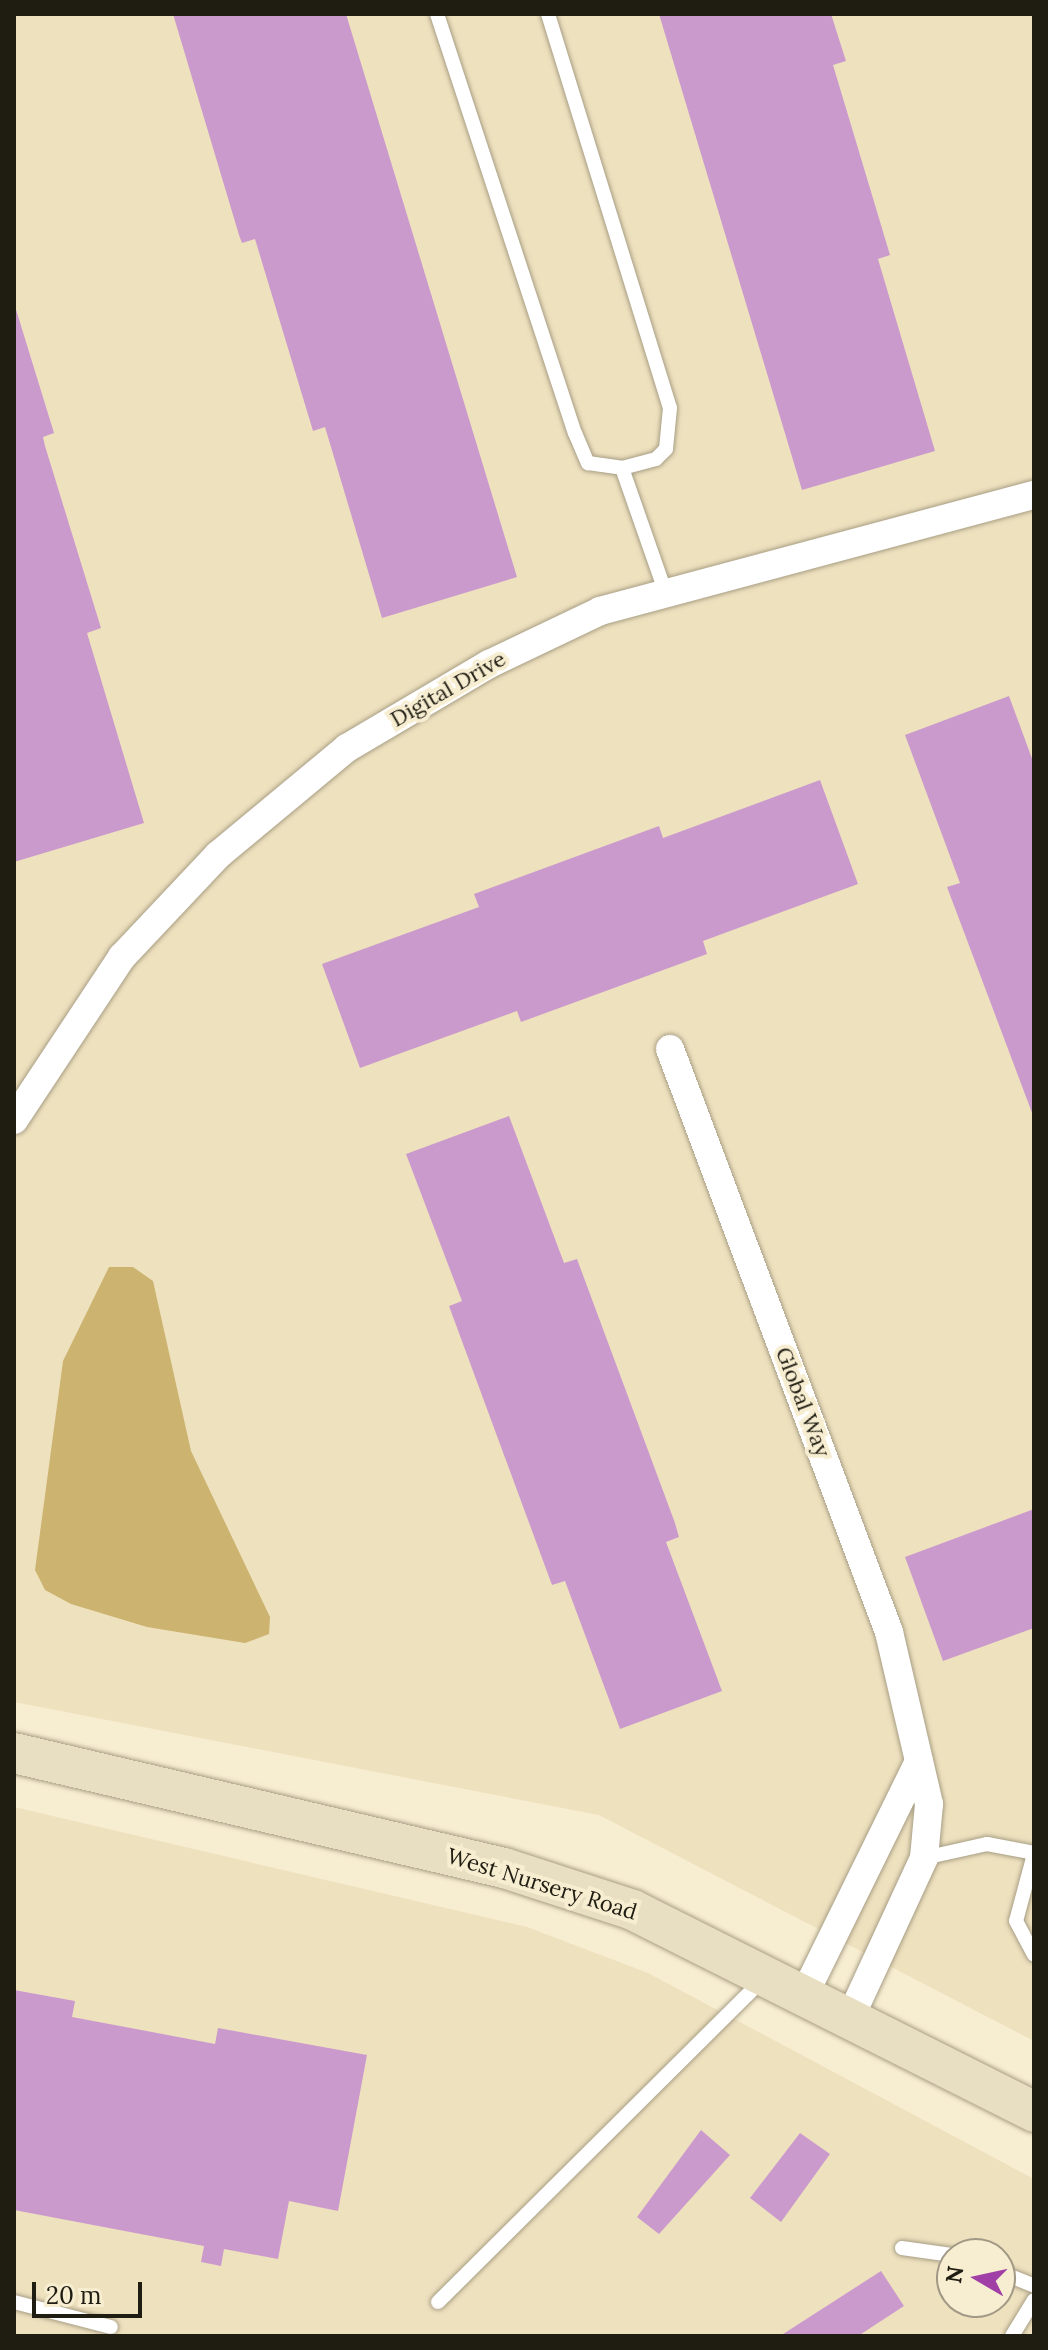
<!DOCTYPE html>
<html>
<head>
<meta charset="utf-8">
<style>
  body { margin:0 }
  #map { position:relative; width:1048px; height:2350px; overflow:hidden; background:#f7edd1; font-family:Lora,serif }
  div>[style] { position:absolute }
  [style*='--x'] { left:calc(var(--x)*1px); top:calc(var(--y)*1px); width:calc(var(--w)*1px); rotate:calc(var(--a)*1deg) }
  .built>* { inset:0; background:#eee1be }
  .water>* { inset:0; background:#ccb370 }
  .building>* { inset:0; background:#cb9acd }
  .roads { filter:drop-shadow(0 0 2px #a89e85) drop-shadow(0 0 2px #a89e85) }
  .service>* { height:14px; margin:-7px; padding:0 7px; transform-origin:7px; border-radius:7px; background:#fff }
  .minor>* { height:28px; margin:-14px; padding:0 14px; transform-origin:14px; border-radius:14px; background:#fff }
  .secondary>* { height:40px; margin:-20px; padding:0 20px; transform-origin:20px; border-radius:20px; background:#e8dec1 }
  span { translate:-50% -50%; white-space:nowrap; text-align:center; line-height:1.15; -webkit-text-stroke:8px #f7edd1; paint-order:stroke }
  .street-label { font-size:22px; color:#1f1c12 }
  .frame { position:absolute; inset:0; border:16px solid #1f1c12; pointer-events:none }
  .north { position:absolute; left:936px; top:2238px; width:80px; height:80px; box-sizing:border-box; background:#f7edd1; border:2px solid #a19985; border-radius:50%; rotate:279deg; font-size:22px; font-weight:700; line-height:32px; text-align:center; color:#1f1c12 }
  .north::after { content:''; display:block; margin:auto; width:28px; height:36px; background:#a03fa6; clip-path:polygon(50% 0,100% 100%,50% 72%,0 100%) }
  .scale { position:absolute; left:32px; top:2282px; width:110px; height:36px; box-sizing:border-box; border:4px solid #1f1c12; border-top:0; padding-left:10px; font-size:24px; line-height:28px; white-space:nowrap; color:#1f1c12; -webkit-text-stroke:6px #f7edd1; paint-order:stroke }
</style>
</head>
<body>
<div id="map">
  <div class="built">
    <i style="clip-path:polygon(14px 14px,1034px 14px,1034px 2041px,599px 1815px,14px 1702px)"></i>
    <i style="clip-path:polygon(evenodd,14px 1807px,527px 1927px,648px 1973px,1034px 2179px,1034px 2336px,14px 2336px,14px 1807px,952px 2254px,1000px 2254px,1000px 2302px,952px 2302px,952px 2254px)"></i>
  </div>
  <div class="water">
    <i style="clip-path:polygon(109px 1267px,133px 1267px,153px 1281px,191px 1451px,270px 1617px,269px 1634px,245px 1643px,147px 1627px,71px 1604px,45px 1590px,35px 1570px,63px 1361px)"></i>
  </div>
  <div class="building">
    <i style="clip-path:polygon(173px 14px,346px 14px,517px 577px,382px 618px,325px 427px,313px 431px,255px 239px,242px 243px,239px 235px)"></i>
    <i style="clip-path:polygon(659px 14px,831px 14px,846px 61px,833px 65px,890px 255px,878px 259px,935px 451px,802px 490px)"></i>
    <i style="clip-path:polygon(14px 303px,54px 433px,43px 437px,45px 446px,101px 628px,87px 633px,144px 823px,14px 862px)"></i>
    <i style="clip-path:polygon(1009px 696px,1034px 764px,1034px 1118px,947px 887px,960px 883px,905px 735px)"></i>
    <i style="clip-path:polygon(820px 780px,858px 884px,703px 941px,707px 954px,521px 1022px,517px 1011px,360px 1068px,322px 964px,479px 907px,474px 894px,659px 826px,663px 838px)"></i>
    <i style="clip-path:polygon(509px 1116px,564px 1263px,577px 1259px,675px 1523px,679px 1537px,666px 1542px,722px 1691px,620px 1729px,565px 1581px,552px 1585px,449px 1306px,462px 1301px,406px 1154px)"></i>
    <i style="clip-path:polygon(1034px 1509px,1034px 1628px,943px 1661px,905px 1557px)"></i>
    <i style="clip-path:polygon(14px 1990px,75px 2001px,72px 2017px,152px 2032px,215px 2044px,218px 2028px,367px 2055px,338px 2211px,289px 2201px,278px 2259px,224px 2249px,221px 2266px,201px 2262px,204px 2246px,14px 2210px)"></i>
    <i style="clip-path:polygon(701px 2130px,730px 2155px,659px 2234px,637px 2217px)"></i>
    <i style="clip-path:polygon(800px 2133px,830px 2154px,781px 2222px,750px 2198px)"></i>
    <i style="clip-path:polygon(881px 2271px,904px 2306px,858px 2336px,780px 2336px)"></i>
  </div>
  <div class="roads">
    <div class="service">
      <i style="--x:437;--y:14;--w:441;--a:71.8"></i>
      <i style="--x:575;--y:433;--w:33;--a:67"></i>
      <i style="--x:588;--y:463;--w:34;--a:8"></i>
      <i style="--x:622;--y:468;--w:130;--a:70.7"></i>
      <i style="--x:548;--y:14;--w:412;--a:72.8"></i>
      <i style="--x:670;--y:408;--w:41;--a:95.6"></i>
      <i style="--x:666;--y:449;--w:14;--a:135"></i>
      <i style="--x:656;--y:459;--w:35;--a:165"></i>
      <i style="--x:1034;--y:1854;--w:69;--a:105"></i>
      <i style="--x:1016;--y:1921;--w:38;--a:62"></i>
      <i style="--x:924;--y:1858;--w:65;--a:-12.5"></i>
      <i style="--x:987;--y:1844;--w:48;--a:10.8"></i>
      <i style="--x:902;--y:2248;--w:50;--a:8"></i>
      <i style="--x:1000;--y:2272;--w:37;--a:22"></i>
      <i style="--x:14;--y:2302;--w:100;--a:14.5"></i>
      <i style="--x:438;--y:2302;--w:457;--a:-44.8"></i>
      <i style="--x:1012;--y:2336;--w:42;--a:-58.6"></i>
    </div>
    <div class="minor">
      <i style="--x:670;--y:1049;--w:623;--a:69.41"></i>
      <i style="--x:889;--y:1632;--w:177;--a:76.9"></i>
      <i style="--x:929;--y:1804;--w:54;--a:95.3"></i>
      <i style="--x:924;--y:1858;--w:174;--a:114.8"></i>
      <i style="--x:14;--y:1120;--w:196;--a:-56.5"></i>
      <i style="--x:122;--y:957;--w:140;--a:-46.7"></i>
      <i style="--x:218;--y:855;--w:168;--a:-39.7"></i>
      <i style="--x:347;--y:748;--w:165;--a:-30.6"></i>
      <i style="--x:489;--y:664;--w:123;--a:-25.5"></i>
      <i style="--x:600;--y:611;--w:449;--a:-15"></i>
      <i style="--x:805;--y:1993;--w:258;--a:-63.8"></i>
    </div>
    <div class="secondary">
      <i style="--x:14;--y:1753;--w:503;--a:13.21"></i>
      <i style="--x:504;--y:1868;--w:136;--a:18"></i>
      <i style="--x:633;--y:1910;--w:449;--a:26.7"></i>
    </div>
  </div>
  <div class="street-label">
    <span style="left:448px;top:689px;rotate:-30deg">Digital Drive</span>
    <span style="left:803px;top:1402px;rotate:69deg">Global Way</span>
    <span style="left:542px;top:1884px;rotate:17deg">West Nursery Road</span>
  </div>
  <div class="frame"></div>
  <div class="north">N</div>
  <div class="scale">20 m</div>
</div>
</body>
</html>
